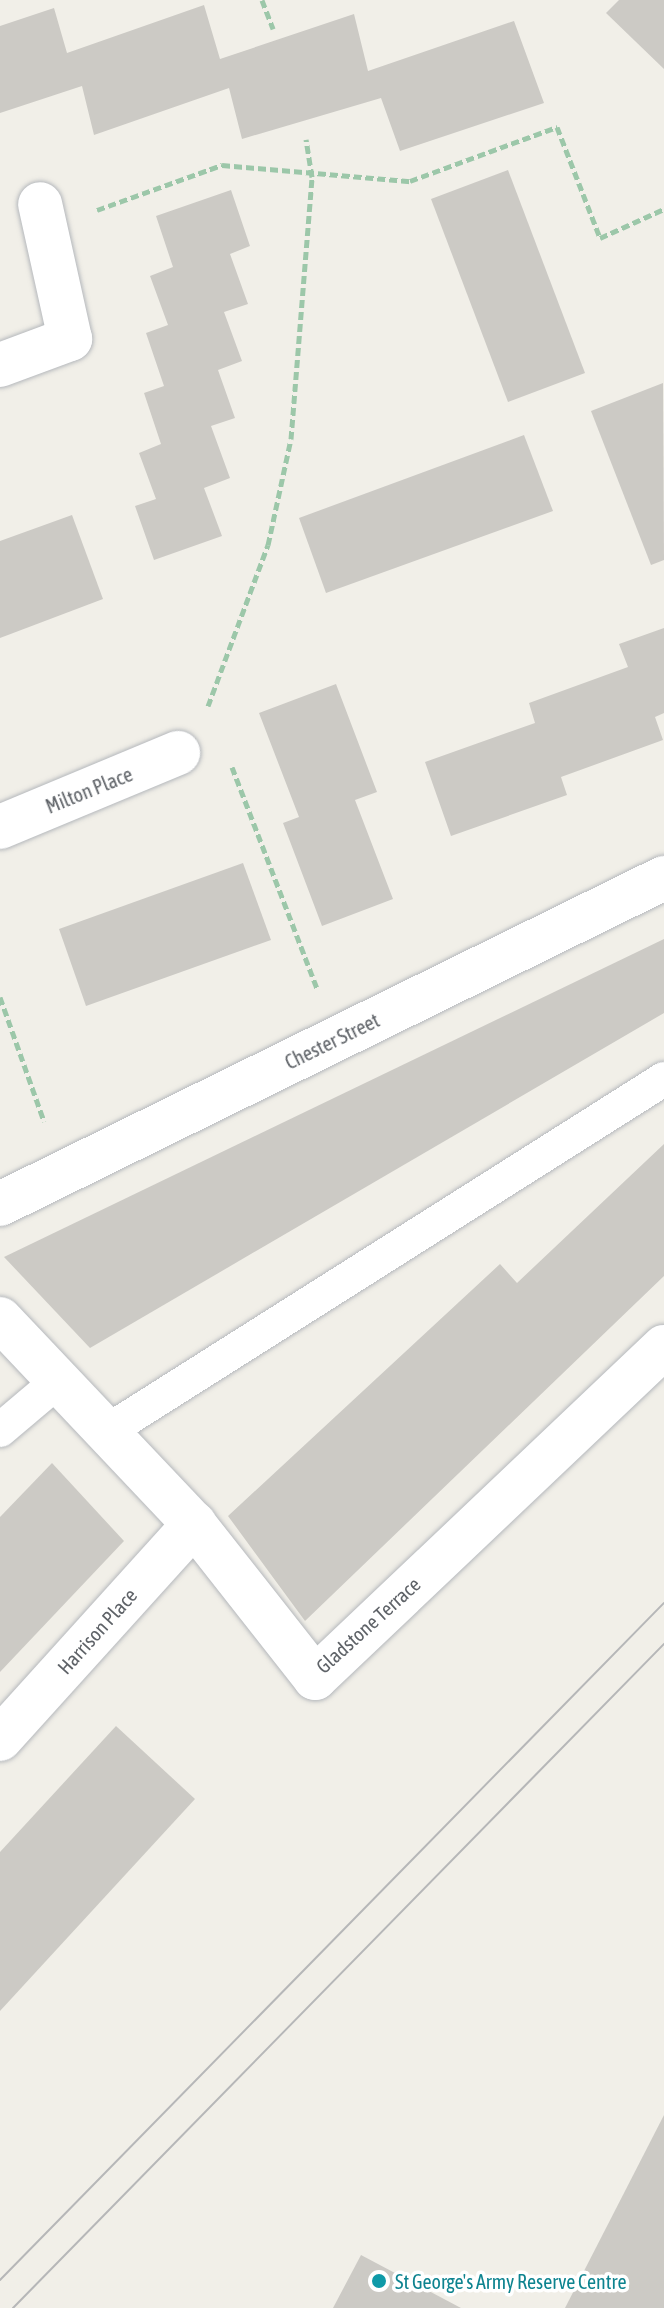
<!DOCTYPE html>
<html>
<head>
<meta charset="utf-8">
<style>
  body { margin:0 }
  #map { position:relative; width:664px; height:2308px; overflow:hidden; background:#f1efe8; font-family:"Asap Condensed",sans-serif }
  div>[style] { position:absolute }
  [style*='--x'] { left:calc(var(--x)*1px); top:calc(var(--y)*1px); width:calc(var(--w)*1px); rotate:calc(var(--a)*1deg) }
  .building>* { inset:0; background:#cccac5 }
  .path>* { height:5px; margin-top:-2.5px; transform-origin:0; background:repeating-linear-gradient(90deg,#9cc7a9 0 8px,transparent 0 12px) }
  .roads { filter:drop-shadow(0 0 2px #b5b8bc) drop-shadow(0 0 2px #b5b8bc) }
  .service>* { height:34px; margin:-17px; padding:0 17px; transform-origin:17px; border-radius:17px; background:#fff }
  .minor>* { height:44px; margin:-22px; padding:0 22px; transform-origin:22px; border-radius:22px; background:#fff }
  .tram>* { height:2px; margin:-1px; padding:0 1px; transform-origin:1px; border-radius:1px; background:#b6b7b8 }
  .dots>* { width:22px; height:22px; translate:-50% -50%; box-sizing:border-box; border:4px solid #fff; border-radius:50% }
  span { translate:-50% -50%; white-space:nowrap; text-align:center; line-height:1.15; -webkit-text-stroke:7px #fff; paint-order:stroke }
  .street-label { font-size:20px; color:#5f6368 }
  .culture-label { font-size:20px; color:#0d838f }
  .left { translate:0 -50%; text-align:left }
</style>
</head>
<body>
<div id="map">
  <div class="building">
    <i style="clip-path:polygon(619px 0,664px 0,664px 69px,606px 13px)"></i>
    <i style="clip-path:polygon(204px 5px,220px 59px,354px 14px,368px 71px,514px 21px,544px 103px,400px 151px,381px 98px,242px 139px,229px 88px,94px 135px,82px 86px,0 113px,0 26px,54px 8px,67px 53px)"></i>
    <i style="clip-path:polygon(508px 170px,585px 373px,508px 402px,431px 199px)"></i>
    <i style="clip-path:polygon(231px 190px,250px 246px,230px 254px,248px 304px,224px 312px,242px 361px,218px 370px,235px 418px,211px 426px,230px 478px,204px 488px,222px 536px,154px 560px,135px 506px,156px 499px,139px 453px,161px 444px,144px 393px,164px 386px,146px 333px,168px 325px,150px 276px,173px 267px,156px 216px)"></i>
    <i style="clip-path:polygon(663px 383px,664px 560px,651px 565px,591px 411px)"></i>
    <i style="clip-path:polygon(524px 435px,553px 511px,326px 593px,299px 518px)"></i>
    <i style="clip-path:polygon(72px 515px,103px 599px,0 638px,0 541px)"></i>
    <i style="clip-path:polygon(664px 628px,664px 713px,655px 717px,663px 740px,561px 777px,567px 795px,451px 836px,425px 762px,535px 723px,529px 703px,628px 667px,619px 644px)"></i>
    <i style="clip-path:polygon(336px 684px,377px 792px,355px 800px,393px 899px,322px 926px,283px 823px,299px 817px,259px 713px)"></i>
    <i style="clip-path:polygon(243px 863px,271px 940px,86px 1006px,59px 929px)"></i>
    <i style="clip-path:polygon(664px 939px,664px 1013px,90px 1348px,4px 1257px)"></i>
    <i style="clip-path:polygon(664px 1144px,664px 1276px,305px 1621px,228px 1516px,500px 1264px,517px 1283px)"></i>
    <i style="clip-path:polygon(52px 1463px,124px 1541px,0 1672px,0 1517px)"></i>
    <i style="clip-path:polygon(116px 1726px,195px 1799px,0 2011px,0 1852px)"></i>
    <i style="clip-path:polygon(664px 2115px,664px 2308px,565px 2308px)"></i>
    <i style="clip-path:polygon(361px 2255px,461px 2308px,333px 2308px)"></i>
  </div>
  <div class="path">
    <i style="--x:262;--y:0;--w:31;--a:69"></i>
    <i style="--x:97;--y:210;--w:133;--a:-19.8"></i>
    <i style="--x:222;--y:165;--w:189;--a:4.9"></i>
    <i style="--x:410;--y:181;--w:157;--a:-20.2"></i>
    <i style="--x:557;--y:127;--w:119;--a:68.8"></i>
    <i style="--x:600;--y:238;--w:70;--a:-24.4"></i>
    <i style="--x:208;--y:706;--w:172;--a:-69.6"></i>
    <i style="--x:268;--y:545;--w:108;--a:-77.8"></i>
    <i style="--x:291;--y:439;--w:263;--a:-85.4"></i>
    <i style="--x:312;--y:177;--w:38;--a:-99"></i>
    <i style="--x:232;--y:767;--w:238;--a:69"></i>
    <i style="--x:0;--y:997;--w:132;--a:70.5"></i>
  </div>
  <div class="roads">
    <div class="service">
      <i style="--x:0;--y:1430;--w:76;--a:-40.2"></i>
      <i style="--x:106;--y:1432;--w:660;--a:-32.32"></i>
    </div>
    <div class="minor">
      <i style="--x:0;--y:365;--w:75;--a:-20.4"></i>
      <i style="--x:70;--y:339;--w:138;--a:-102.5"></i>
      <i style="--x:0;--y:827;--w:193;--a:-22.6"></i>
      <i style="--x:0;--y:1204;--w:740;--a:-26.15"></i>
      <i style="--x:0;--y:1319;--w:282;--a:46.6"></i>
      <i style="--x:194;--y:1524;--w:196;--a:51.8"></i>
      <i style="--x:315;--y:1678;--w:481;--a:-43.5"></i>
      <i style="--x:0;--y:1739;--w:290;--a:-47.9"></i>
    </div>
  </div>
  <div class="tram">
    <i style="--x:0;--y:2280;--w:948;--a:-45.56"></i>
    <i style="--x:13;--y:2308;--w:930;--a:-45.57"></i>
  </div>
  <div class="dots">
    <i style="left:379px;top:2281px;background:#0f9aa8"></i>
  </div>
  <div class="street-label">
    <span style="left:89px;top:790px;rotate:-22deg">Milton Place</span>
    <span style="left:332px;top:1041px;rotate:-26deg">Chester Street</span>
    <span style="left:368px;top:1625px;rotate:-42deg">Gladstone Terrace</span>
    <span style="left:97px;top:1631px;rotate:-48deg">Harrison Place</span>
  </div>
  <div class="culture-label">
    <span class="left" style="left:395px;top:2281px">St George's Army Reserve Centre</span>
  </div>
</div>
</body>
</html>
